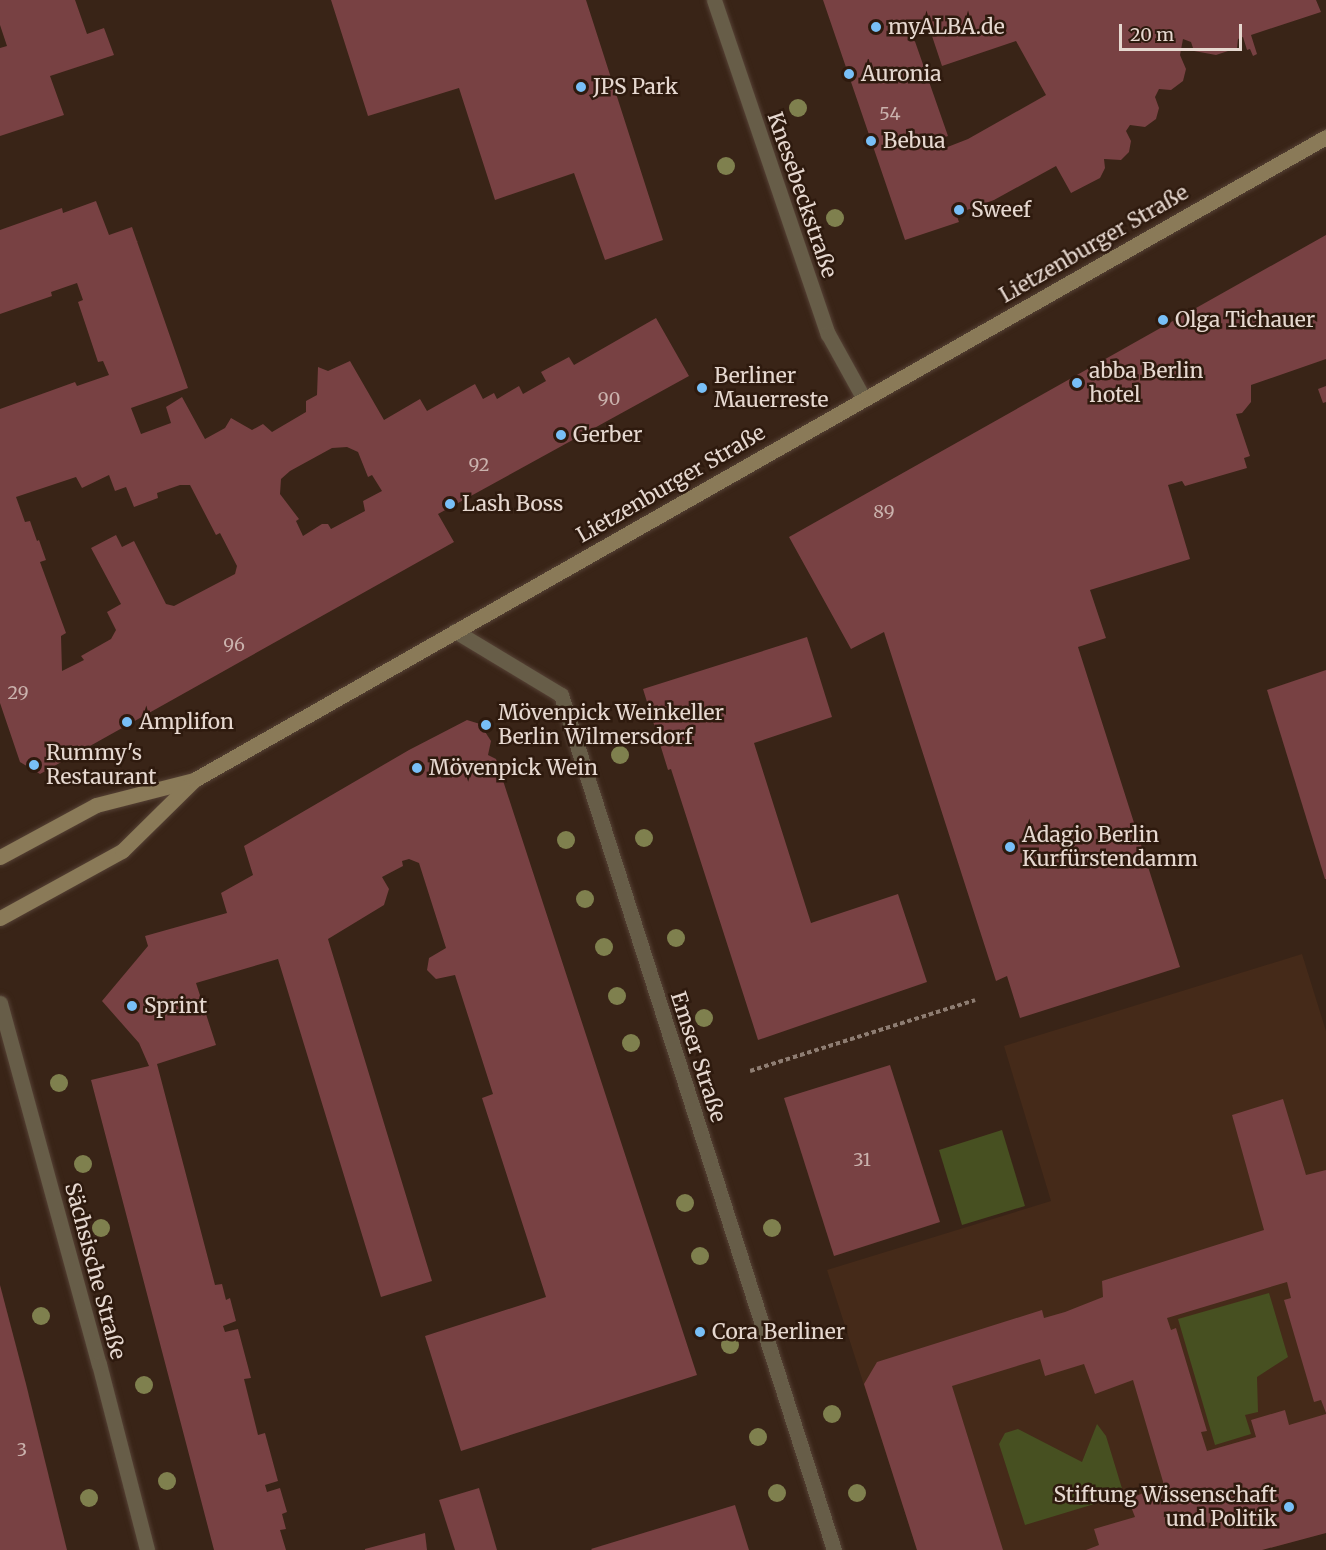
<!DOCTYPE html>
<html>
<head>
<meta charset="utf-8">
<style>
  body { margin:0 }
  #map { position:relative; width:1326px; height:1550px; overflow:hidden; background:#392417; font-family:Merriweather,serif }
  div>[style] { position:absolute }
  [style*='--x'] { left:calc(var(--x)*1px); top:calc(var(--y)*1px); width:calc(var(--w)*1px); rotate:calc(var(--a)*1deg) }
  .built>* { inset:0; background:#452a19 }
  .green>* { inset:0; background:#475021 }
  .building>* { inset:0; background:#784143 }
  .path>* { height:4px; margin-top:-2px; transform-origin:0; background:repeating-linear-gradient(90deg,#8e7d72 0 4.5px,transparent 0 7.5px) }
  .roads { filter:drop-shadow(0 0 2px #554135) drop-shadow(0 0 2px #554135) }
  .lane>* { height:15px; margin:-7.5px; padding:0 7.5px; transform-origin:7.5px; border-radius:7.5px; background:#675d48 }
  .street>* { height:15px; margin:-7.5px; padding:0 7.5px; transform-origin:7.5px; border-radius:7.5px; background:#675d48 }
  .secondary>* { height:15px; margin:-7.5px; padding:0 7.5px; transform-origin:7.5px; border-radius:7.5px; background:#8a7a58 }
  .trees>* { width:18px; height:18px; margin:-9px; border-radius:50%; background:#7f804e }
  .dots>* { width:16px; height:16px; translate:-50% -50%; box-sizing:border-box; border:3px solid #2e1a0e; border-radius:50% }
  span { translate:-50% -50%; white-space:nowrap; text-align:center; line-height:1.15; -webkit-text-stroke:5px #2e1a0e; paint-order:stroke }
  .number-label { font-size:18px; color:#cab2ad }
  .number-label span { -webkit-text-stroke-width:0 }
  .poi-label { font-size:21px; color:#e6d8d0 }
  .left { translate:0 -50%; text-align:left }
  .right { translate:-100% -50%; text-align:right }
  .street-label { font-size:21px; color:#e6d8d0 }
  .scale { position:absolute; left:1119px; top:24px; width:123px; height:27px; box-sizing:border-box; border:3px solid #e6d8d0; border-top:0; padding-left:8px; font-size:18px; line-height:21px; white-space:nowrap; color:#e6d8d0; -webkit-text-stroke:4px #2e1a0e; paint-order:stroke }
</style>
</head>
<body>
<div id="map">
  <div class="built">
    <i style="clip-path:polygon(1302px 954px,1326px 1031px,1326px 1533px,1262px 1550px,917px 1550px,827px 1270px,1051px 1201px,1004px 1046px)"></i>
  </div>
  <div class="green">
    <i style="clip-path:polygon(1002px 1130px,1025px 1206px,962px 1225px,939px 1150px)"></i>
    <i style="clip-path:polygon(1269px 1293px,1288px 1357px,1257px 1377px,1258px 1412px,1245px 1415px,1251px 1434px,1215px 1445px,1178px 1319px)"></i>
    <i style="clip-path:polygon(1097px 1424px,1106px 1436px,1124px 1495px,1025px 1525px,999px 1444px,1005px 1433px,1018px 1429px,1082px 1462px)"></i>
  </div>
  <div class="building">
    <i style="clip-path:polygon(0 0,75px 0,87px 34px,104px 28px,114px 55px,50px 76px,64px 115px,0 136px,0 48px,7px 46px,0 25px)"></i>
    <i style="clip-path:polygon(331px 0,586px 0,663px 240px,605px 260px,574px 173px,495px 200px,459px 88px,368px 116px)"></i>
    <i style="clip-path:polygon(evenodd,823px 0,1316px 0,1321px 12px,1251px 35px,1257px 54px,1253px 56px,1250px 49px,1247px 50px,1243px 37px,1238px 39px,1237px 48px,1216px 55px,1194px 51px,1191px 42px,1183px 39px,1180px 55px,1186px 69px,1183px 81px,1171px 90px,1159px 89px,1155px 97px,1159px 108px,1156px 119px,1145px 127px,1130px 125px,1126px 131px,1131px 141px,1129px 152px,1121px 160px,1104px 159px,1105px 168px,1100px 178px,1071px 193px,1056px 166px,994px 200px,956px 214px,959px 222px,905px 240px,823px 0,928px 24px,942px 66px,1016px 41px,1046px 95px,968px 139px,945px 148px,942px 138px,948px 136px,911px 30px,928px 24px)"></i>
    <i style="clip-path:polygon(evenodd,96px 201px,109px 235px,132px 227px,188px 388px,131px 408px,141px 434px,171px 423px,166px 407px,182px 397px,205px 439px,225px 428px,231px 418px,252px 430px,263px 424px,272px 432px,306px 412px,306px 401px,317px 395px,318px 367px,328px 371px,350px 361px,384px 420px,420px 399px,427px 411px,475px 384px,483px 399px,494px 393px,497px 399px,519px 386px,523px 394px,546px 381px,541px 372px,569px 357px,574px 365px,656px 318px,689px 376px,438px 514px,454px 542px,40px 774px,20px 762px,0 703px,0 409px,75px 382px,77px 386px,109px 375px,103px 361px,98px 362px,78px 302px,83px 300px,77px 283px,51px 292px,52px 296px,0 314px,0 230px,62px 208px,63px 213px,96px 201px,347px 447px,358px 452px,368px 477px,372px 475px,382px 491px,363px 501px,365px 511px,331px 529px,328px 524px,322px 524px,303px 536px,296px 521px,299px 519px,280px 494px,281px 479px,290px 471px,332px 448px,347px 447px,96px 201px,109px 475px,115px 491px,126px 487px,134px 507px,158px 498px,157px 493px,180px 485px,190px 485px,216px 535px,220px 533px,237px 566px,235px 574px,174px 606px,166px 604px,134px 541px,122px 547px,116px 535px,91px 548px,121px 604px,107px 612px,116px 630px,111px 639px,81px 656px,84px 660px,62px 671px,61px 636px,66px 633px,40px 562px,46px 560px,39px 540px,37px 541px,30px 521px,25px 522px,16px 497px,76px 477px,82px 488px,109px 475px)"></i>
    <i style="clip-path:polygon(1326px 235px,1326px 359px,1251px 385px,1251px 402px,1242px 413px,1236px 414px,1250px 456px,1244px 458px,1247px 468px,1185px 486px,1182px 481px,1168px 485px,1190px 559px,1090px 590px,1106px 638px,1078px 647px,1180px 967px,1020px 1018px,1007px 976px,996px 981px,884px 632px,851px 649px,789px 537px)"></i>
    <i style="clip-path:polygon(1326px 386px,1326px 402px,1323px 403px,1318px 389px)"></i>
    <i style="clip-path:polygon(807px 637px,832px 717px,754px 743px,811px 923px,898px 894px,927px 982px,758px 1040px,671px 769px,668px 770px,643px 689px)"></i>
    <i style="clip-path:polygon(1326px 670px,1326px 879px,1325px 879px,1267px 690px)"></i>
    <i style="clip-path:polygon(467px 720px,480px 724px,491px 741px,488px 755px,496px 759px,697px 1375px,461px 1451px,425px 1336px,546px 1297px,482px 1098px,493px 1094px,455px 975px,436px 979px,427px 970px,429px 958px,446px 948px,419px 863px,409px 859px,402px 861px,403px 866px,382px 877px,389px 889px,384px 905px,328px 939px,432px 1281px,381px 1297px,278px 959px,196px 983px,216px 1045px,157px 1064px,215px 1285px,222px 1284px,226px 1300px,230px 1298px,236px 1321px,223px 1326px,225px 1332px,238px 1329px,251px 1378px,244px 1379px,258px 1435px,265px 1433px,278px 1481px,265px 1485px,267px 1492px,280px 1488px,287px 1512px,282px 1514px,286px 1529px,280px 1530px,286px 1550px,214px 1550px,91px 1080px,149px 1066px,139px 1043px,102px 1001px,148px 946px,145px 936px,227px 913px,221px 893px,253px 875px,244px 846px,409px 750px)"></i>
    <i style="clip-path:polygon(890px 1065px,940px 1222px,834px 1256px,784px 1098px)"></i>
    <i style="clip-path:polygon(1283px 1099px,1306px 1175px,1326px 1170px,1326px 1413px,1321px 1400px,1314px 1402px,1284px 1300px,1291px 1298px,1287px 1282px,1167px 1318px,1171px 1330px,1176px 1328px,1207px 1431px,1201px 1432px,1207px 1451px,1256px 1437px,1251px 1420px,1285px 1410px,1289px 1425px,1326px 1414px,1326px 1533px,1262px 1550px,1086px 1550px,1099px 1545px,1094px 1529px,1135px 1517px,1128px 1499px,1164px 1485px,1133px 1380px,1095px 1394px,1084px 1364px,1045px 1376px,1040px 1359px,952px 1386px,1003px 1550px,917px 1550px,864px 1384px,877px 1362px,1042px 1310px,1044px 1318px,1065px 1312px,1103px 1297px,1102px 1281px,1264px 1230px,1232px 1115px)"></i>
    <i style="clip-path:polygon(0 1285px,26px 1384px,67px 1550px,0 1550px)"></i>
    <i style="clip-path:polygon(479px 1488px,497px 1550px,455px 1550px,439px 1500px)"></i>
    <i style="clip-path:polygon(735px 1505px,749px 1550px,592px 1550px,591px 1549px)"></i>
    <i style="clip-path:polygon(425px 1533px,427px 1550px,365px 1550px,365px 1549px)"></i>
  </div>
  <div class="path">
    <i style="--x:750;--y:1071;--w:236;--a:-17.5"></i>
  </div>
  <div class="roads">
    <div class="lane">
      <i style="--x:455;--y:631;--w:124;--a:31.1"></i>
    </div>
    <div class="street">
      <i style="--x:714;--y:0;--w:353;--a:71.2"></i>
      <i style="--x:828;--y:334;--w:74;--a:61"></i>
      <i style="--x:561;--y:695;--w:898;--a:72.29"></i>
      <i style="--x:0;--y:1003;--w:374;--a:74.7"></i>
      <i style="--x:99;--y:1364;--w:192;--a:75.5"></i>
    </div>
    <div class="secondary">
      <i style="--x:0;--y:857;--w:109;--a:-28.4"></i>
      <i style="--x:96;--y:805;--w:101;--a:-14.3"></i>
      <i style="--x:0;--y:918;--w:139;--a:-28.8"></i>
      <i style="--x:122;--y:851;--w:101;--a:-44.6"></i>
      <i style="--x:194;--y:780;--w:1302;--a:-29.6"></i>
    </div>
  </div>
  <div class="trees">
    <i style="left:798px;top:108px"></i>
    <i style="left:726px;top:166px"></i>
    <i style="left:835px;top:218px"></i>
    <i style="left:620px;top:755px"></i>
    <i style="left:644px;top:838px"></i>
    <i style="left:566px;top:840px"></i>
    <i style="left:585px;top:899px"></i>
    <i style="left:676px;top:938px"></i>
    <i style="left:604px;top:947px"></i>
    <i style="left:617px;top:996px"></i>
    <i style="left:704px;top:1018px"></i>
    <i style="left:631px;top:1043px"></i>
    <i style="left:59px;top:1083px"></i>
    <i style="left:83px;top:1164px"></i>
    <i style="left:685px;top:1203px"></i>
    <i style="left:101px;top:1228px"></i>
    <i style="left:772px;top:1228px"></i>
    <i style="left:700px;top:1256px"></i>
    <i style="left:41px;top:1316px"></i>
    <i style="left:730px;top:1345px"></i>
    <i style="left:144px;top:1385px"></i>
    <i style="left:832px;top:1414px"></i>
    <i style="left:758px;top:1437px"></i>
    <i style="left:167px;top:1481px"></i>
    <i style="left:777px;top:1493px"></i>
    <i style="left:857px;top:1493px"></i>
    <i style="left:89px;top:1498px"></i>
  </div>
  <div class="dots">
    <i style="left:876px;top:27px;background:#78bff7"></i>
    <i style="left:849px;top:74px;background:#78bff7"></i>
    <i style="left:581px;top:87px;background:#78bff7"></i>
    <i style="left:871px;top:141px;background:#78bff7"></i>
    <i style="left:959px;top:210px;background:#78bff7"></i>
    <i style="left:1163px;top:320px;background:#78bff7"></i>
    <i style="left:1077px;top:383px;background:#78bff7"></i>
    <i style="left:702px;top:388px;background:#78bff7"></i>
    <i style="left:561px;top:435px;background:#78bff7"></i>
    <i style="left:450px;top:504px;background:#78bff7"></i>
    <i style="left:127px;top:722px;background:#78bff7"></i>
    <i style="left:486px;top:725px;background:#78bff7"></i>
    <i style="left:34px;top:765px;background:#78bff7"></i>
    <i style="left:417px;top:768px;background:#78bff7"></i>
    <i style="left:1010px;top:847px;background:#78bff7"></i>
    <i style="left:132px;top:1006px;background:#78bff7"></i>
    <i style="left:700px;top:1332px;background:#78bff7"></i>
    <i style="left:1289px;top:1507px;background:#78bff7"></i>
  </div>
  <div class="number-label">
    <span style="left:890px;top:114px">54</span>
    <span style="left:609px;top:399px">90</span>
    <span style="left:479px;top:465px">92</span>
    <span style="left:884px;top:512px">89</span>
    <span style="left:234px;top:645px">96</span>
    <span style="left:18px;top:693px">29</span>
    <span style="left:862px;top:1160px">31</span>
    <span style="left:22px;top:1450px">3</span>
  </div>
  <div class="poi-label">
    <span class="left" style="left:888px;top:27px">myALBA.de</span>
    <span class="left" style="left:861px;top:74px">Auronia</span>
    <span class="left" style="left:593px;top:87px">JPS Park</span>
    <span class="left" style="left:883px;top:141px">Bebua</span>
    <span class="left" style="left:971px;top:210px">Sweef</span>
    <span class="left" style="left:1175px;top:320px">Olga Tichauer</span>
    <span class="left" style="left:1089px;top:383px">abba Berlin<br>hotel</span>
    <span class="left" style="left:714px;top:388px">Berliner<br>Mauerreste</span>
    <span class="left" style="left:573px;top:435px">Gerber</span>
    <span class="left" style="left:462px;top:504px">Lash Boss</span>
    <span class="left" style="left:498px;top:725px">Mövenpick Weinkeller<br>Berlin Wilmersdorf</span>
    <span class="left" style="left:139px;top:722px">Amplifon</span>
    <span class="left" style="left:46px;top:765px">Rummy's<br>Restaurant</span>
    <span class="left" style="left:429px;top:768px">Mövenpick Wein</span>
    <span class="left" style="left:1022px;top:847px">Adagio Berlin<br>Kurfürstendamm</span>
    <span class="left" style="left:144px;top:1006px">Sprint</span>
    <span class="left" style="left:712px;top:1332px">Cora Berliner</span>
    <span class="right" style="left:1277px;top:1507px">Stiftung Wissenschaft<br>und Politik</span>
  </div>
  <div class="street-label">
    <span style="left:802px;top:195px;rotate:71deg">Knesebeckstraße</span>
    <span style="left:1094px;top:244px;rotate:-30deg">Lietzenburger Straße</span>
    <span style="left:671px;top:484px;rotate:-30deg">Lietzenburger Straße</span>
    <span style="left:698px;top:1057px;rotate:72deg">Emser Straße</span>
    <span style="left:95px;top:1271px;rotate:75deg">Sächsische Straße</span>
  </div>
  <div class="scale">20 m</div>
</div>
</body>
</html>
